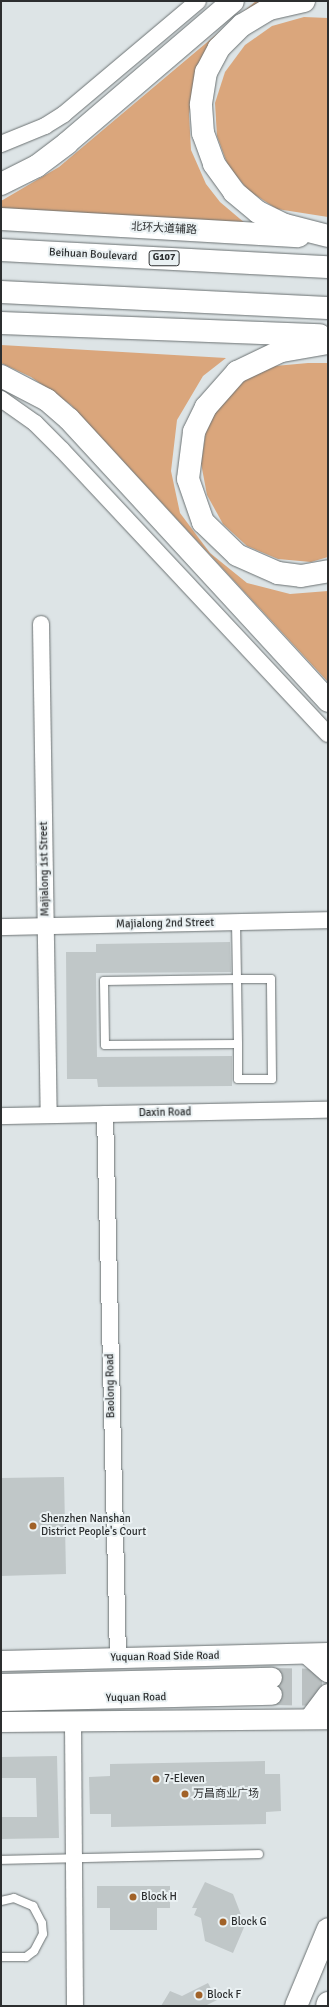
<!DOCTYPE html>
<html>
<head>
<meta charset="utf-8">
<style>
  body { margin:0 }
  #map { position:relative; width:329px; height:2007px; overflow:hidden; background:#dde4e6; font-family:Signika,"Noto Sans SC",sans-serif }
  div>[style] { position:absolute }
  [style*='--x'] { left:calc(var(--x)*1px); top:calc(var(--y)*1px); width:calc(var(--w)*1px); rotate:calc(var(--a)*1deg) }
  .green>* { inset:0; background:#daa67c }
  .building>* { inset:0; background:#c0c7c8 }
  .tertiary-tunnel>* { height:20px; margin-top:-10px; transform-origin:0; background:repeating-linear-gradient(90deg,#bac0c1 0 20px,transparent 0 30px) }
  .roads { filter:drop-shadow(0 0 1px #6b7172) drop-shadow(0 0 1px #6b7172) }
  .service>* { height:8px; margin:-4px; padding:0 4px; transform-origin:4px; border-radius:4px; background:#fff }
  .minor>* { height:16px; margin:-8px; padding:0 8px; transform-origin:8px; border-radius:8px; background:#fff }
  .tertiary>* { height:20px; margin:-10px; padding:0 10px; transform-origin:10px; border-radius:10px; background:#fff }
  .secondary>* { height:22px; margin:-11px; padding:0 11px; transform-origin:11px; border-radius:11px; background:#fff }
  .primary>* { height:22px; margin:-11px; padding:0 11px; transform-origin:11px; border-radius:11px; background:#fff }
  .trunk>* { height:22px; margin:-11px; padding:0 11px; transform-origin:11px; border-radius:11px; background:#fff }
  .dots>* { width:11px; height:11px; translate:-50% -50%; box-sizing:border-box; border:2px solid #eaf1f3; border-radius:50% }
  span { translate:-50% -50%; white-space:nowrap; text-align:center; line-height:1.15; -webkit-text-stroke:4px #eaf1f3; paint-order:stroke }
  .shield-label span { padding:1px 3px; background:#eaf1f3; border:1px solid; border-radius:3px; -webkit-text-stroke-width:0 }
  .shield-label { font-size:10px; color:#2c2e2f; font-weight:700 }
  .street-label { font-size:11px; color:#2c2e2f }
  .poi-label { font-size:11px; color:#2c2e2f }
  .left { translate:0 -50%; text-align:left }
  .frame { position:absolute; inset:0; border:2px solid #2c2e2f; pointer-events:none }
</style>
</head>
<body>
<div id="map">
  <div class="green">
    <i style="clip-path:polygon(256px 1px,271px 1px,192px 96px,189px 114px,191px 150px,206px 184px,220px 202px,246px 224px,1px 212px,1px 201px,59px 167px)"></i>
    <i style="clip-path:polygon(304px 17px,328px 18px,328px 217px,277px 209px,249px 191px,228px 166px,217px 136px,215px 103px,225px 72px,245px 45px,272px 26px)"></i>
    <i style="clip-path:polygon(1px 345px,226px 358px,203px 376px,177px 420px,171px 471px,180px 513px,210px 553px,247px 583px,290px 594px,328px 591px,328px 682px,71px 405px,31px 377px,1px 363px)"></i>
    <i style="clip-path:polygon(308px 363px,328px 363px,328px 557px,311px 562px,278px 559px,247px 546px,223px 524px,207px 495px,201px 463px,206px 431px,221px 402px,245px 380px,275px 366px)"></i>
  </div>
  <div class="building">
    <i style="clip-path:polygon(230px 942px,231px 972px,96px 973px,97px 1057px,232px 1056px,232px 1086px,98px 1087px,97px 1079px,67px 1079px,66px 952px,96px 952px,96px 944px)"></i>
    <i style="clip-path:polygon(64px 1477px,66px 1574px,1px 1576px,1px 1478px)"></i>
    <i style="clip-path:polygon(57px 1756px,59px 1838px,1px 1839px,1px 1817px,37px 1817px,36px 1778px,1px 1778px,1px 1757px)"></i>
    <i style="clip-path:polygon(265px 1761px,265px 1774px,280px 1774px,281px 1811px,266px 1812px,266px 1824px,111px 1827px,111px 1814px,90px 1814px,89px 1777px,110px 1776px,110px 1764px)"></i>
    <i style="clip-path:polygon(205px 1882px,233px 1894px,245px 1925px,233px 1953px,205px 1941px,201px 1918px,194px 1915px,197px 1908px,192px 1908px)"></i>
    <i style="clip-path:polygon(97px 1886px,170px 1886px,170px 1908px,157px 1908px,157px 1930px,110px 1930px,110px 1908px,97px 1908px)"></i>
    <i style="clip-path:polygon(208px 1983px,217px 2000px,205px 2006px,161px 2006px,170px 1991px,182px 1996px)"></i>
  </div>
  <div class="tertiary-tunnel">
    <i style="--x:272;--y:1678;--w:56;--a:1"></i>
    <i style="--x:272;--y:1695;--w:56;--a:1"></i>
  </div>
  <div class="roads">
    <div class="service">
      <i style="--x:236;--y:922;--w:57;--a:89"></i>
      <i style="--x:237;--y:979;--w:65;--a:89.1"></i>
      <i style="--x:238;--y:1044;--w:35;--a:90"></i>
      <i style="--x:238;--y:1079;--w:34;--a:0"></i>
      <i style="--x:272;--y:1079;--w:100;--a:-90.6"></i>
      <i style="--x:271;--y:979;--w:34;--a:180"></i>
      <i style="--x:237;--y:979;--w:133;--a:179.1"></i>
      <i style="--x:104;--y:981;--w:64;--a:89.1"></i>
      <i style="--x:105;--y:1045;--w:133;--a:-0.4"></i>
      <i style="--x:1;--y:1860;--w:258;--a:-1.3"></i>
      <i style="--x:1;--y:1901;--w:13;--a:-13"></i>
      <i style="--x:14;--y:1898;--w:21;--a:23"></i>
      <i style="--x:33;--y:1906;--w:19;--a:62"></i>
      <i style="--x:42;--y:1923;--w:11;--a:85"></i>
      <i style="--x:43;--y:1934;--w:19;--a:118"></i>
      <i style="--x:34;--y:1951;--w:10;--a:143"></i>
      <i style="--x:26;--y:1957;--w:25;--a:180"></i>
    </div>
    <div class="minor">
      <i style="--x:1;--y:144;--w:48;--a:-22.2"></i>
      <i style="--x:45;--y:126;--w:22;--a:-32"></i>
      <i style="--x:64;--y:114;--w:175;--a:-40.1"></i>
      <i style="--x:1;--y:399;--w:42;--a:35.2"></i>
      <i style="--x:35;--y:423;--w:38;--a:45"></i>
      <i style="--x:62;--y:450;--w:389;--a:46.9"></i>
      <i style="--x:41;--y:624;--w:491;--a:89.1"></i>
      <i style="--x:1;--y:927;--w:327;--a:-1.2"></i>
      <i style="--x:105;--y:1114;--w:544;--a:88.63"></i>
      <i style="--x:1;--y:1116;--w:327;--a:-1.1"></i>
      <i style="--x:73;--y:1722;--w:284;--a:89.6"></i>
    </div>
    <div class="tertiary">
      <i style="--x:307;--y:1654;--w:28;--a:41"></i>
      <i style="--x:1;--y:1661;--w:327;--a:-1.4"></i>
      <i style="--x:1;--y:1684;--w:271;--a:-1.3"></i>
      <i style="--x:1;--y:1701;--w:271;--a:-1.3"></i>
      <i style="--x:310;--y:1718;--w:30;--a:-53"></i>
      <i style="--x:1;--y:1722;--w:327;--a:-0.5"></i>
    </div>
    <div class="secondary">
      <i style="--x:296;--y:2006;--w:83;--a:-67.4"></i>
    </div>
    <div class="primary">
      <i style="--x:304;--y:1;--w:36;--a:167"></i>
      <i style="--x:269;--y:9;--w:31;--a:149"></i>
      <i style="--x:242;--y:25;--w:33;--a:135"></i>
      <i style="--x:219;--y:48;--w:27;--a:118"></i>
      <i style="--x:206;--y:72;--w:33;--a:99"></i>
      <i style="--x:201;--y:105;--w:28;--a:86"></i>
      <i style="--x:203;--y:133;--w:33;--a:70"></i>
      <i style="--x:214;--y:164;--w:34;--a:54"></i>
      <i style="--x:234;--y:192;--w:31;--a:40"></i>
      <i style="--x:258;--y:212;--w:30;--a:26"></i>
      <i style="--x:285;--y:225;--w:44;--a:14.3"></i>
      <i style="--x:1;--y:184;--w:40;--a:-26.6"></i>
      <i style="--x:37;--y:166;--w:38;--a:-37"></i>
      <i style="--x:67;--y:143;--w:218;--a:-40.5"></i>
      <i style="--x:1;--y:219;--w:298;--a:3.3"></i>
      <i style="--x:1;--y:323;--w:319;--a:2.2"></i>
      <i style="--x:328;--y:343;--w:48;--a:170.3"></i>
      <i style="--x:281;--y:351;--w:49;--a:154.5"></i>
      <i style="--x:237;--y:372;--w:47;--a:131.5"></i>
      <i style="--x:206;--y:407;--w:28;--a:116"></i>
      <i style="--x:194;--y:432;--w:47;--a:97.3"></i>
      <i style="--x:188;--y:479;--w:46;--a:70.8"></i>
      <i style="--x:203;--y:522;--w:47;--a:44.1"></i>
      <i style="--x:237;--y:555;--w:45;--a:23.7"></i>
      <i style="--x:278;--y:573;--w:23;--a:7"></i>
      <i style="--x:301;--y:576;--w:27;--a:-10"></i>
      <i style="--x:1;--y:376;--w:52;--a:27.6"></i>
      <i style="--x:47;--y:400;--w:29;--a:41"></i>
      <i style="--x:69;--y:419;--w:383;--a:47.4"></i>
      <i style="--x:327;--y:2006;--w:3;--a:-72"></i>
    </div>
    <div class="trunk">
      <i style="--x:1;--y:250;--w:327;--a:3"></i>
      <i style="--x:1;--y:292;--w:327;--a:2.8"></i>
    </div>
  </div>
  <div class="dots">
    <i style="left:33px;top:1526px;background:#a16228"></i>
    <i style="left:156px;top:1779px;background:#a16228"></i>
    <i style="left:185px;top:1794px;background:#a16228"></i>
    <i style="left:133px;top:1897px;background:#a16228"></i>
    <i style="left:223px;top:1922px;background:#a16228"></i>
    <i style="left:199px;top:1995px;background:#a16228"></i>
  </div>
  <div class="shield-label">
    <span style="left:164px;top:258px">G107</span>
  </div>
  <div class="street-label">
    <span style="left:164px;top:229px;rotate:3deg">北环大道辅路</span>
    <span style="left:93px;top:255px;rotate:3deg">Beihuan Boulevard</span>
    <span style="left:45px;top:869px;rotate:-91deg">Majialong 1st Street</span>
    <span style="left:165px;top:924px;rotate:-1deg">Majialong 2nd Street</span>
    <span style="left:165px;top:1113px;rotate:-1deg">Daxin Road</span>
    <span style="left:111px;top:1386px;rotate:-91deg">Baolong Road</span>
    <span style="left:165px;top:1657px;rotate:-1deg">Yuquan Road Side Road</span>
    <span style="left:136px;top:1698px;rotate:-1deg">Yuquan Road</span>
  </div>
  <div class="poi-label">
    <span class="left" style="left:41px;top:1526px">Shenzhen Nanshan<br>District People's Court</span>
    <span class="left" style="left:164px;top:1779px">7-Eleven</span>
    <span class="left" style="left:193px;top:1794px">万昌商业广场</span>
    <span class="left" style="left:141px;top:1897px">Block H</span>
    <span class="left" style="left:231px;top:1922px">Block G</span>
    <span class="left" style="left:207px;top:1995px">Block F</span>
  </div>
  <div class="frame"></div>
</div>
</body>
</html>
